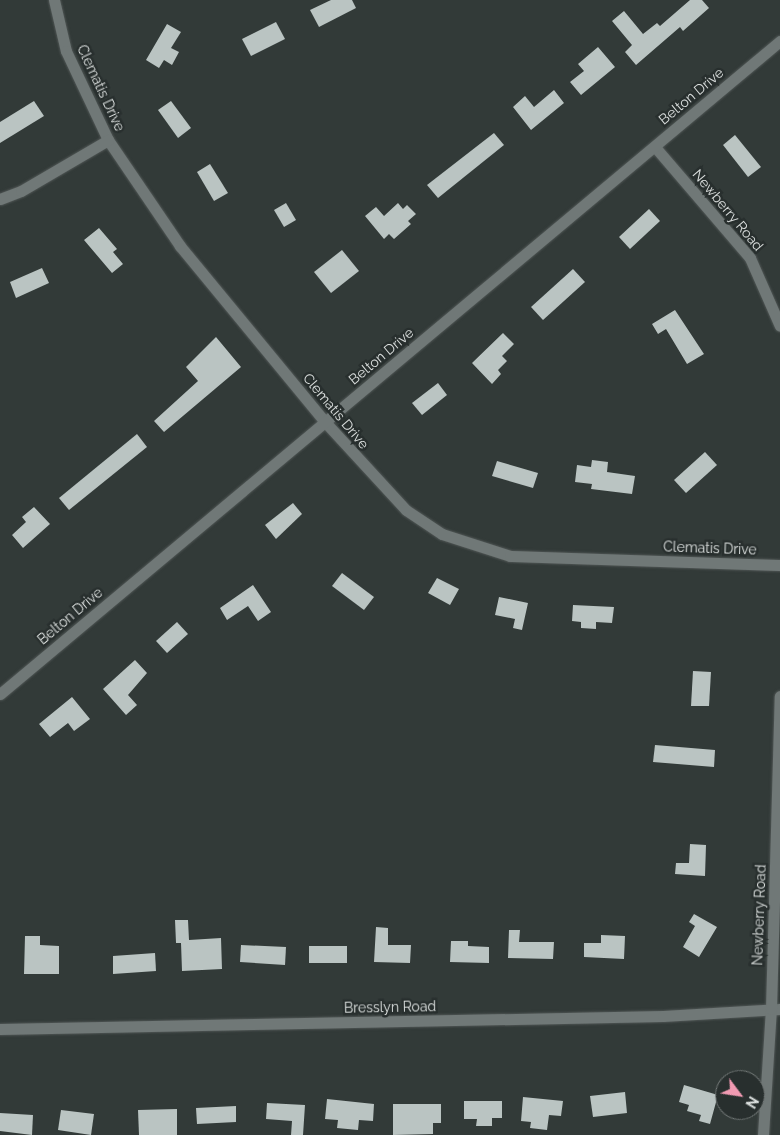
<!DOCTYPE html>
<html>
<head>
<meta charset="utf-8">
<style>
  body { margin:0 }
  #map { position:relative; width:780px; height:1135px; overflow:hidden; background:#323a38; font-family:Raleway,sans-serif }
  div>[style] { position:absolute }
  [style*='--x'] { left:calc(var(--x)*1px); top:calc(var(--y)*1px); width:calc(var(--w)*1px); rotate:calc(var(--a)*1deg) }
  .building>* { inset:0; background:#bac4c2 }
  .roads { filter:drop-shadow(0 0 1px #505655) drop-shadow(0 0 1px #505655) }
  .minor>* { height:11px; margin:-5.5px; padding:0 5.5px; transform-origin:5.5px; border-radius:5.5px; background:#707877 }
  span { translate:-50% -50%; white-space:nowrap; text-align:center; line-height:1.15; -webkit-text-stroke:5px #282f2e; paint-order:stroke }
  .street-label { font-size:14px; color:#dce0df }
  .north { position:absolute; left:715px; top:1070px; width:50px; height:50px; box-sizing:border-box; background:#282f2e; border:1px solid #707675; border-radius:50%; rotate:121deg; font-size:14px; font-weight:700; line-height:20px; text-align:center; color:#dce0df }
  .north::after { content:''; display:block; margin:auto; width:18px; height:22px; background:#f19ab2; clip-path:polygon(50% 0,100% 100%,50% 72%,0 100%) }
</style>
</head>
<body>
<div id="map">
  <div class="building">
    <i style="clip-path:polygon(331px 0,352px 0,356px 8px,319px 27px,310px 10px)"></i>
    <i style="clip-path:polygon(690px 0,702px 0,709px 8px,683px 31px,680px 27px,636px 65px,625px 52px,632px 45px,612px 21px,624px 11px,643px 34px,657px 23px,660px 26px)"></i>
    <i style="clip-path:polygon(276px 22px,285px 39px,251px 56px,242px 39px)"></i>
    <i style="clip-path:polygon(167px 24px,181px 32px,171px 48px,179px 52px,172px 65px,164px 60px,159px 68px,146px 60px)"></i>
    <i style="clip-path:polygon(598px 47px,615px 67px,581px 95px,570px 82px,584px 71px,578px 64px)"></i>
    <i style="clip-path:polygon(554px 90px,564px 103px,531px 130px,513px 107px,525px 96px,534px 107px)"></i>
    <i style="clip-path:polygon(34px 101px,44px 116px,0 143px,0 122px)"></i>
    <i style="clip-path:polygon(171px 101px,191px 128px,178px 138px,158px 110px)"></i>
    <i style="clip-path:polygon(494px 133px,504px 145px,438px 198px,427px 185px)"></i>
    <i style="clip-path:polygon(735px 135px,761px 167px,748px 177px,723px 145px)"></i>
    <i style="clip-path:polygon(210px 164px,228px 193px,214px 201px,197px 172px)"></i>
    <i style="clip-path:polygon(286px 203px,296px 220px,284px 227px,274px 210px)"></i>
    <i style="clip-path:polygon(398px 203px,403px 209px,407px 205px,416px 214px,408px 221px,411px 224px,394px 239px,389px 234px,384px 239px,365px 216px,376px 207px,384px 216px)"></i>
    <i style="clip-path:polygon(649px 209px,660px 221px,630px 249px,619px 237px)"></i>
    <i style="clip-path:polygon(99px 228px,117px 249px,113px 252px,123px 264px,112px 273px,84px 240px)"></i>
    <i style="clip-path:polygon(342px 250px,359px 271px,331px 293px,314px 272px)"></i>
    <i style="clip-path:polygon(42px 268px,49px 283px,16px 298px,10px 282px)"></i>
    <i style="clip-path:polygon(573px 269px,585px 282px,543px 320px,531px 307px)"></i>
    <i style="clip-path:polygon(675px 310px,704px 354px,687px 364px,666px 329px,658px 334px,652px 324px)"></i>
    <i style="clip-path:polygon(503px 333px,514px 344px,502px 356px,507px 361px,498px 370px,501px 374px,492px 384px,472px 363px)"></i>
    <i style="clip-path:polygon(216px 337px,241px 367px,164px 432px,154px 421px,198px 381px,186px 367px)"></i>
    <i style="clip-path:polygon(438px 383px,447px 395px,422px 415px,412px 403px)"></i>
    <i style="clip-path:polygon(137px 434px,147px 447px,69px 510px,59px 498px)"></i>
    <i style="clip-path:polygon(705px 452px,717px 465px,686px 493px,674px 480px)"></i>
    <i style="clip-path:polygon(592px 460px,608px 462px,607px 472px,635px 476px,632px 494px,591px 489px,592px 484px,575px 482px,577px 465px,591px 467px)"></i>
    <i style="clip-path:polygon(497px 461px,538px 473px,533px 488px,492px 476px)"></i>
    <i style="clip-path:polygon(293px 503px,302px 514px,276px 539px,265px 525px)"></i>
    <i style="clip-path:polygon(34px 507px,50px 524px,23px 548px,12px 535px,26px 522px,22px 517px)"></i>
    <i style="clip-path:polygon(342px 573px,374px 597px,364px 610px,332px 586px)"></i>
    <i style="clip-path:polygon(437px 578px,459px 589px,450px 605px,428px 593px)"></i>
    <i style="clip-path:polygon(253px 585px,271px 612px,258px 621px,248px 606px,227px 620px,220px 608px)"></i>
    <i style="clip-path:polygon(499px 597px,528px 603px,522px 630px,513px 628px,515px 619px,495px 615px)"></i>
    <i style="clip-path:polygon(573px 605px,614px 607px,612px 623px,596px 622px,596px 629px,581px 628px,581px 622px,572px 621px)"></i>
    <i style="clip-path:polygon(177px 622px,188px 634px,167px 653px,156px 641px)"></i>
    <i style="clip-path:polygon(135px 660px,147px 673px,128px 695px,137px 705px,126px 715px,103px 689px)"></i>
    <i style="clip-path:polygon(693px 671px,711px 672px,709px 706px,691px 706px)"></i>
    <i style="clip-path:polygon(72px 697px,90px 719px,74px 731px,68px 723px,50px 737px,39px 724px)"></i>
    <i style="clip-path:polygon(655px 745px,715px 750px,714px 767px,653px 762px)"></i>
    <i style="clip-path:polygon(690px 844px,706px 845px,705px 876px,675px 874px,676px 863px,689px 863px)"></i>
    <i style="clip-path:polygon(694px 914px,717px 927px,699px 957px,683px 947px,695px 926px,689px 922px)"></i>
    <i style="clip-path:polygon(175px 920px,188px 920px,189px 940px,221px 938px,222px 969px,182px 971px,181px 943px,176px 943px)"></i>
    <i style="clip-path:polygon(376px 927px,388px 928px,388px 945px,411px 945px,410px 963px,374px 962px)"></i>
    <i style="clip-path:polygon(509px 930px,520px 930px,519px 942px,554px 942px,553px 959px,508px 958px)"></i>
    <i style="clip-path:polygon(601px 935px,625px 936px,624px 959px,584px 957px,584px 943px,601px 943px)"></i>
    <i style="clip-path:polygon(25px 936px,40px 936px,40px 945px,59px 946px,59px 974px,24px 974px)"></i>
    <i style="clip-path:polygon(451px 941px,468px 941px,468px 946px,489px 947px,489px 963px,450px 962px)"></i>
    <i style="clip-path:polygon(241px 945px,286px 947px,285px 965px,240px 962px)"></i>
    <i style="clip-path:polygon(309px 946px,347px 946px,347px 963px,309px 963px)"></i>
    <i style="clip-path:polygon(155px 953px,156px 971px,113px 974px,113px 956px)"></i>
    <i style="clip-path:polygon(684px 1085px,718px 1095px,710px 1124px,699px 1121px,701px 1115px,687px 1111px,689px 1105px,679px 1102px)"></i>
    <i style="clip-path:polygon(625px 1092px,627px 1113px,593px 1117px,590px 1096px)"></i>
    <i style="clip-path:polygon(523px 1097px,563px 1101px,561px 1116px,549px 1115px,547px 1130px,530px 1128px,531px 1122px,521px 1121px)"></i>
    <i style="clip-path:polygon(327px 1099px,374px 1104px,373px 1121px,359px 1120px,358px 1130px,337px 1128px,338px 1120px,325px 1119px)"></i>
    <i style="clip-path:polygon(464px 1101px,502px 1101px,502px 1118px,492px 1118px,492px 1126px,476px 1126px,477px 1119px,464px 1119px)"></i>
    <i style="clip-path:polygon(267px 1103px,305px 1105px,303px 1135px,291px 1135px,292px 1121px,266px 1119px)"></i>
    <i style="clip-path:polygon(393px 1104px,441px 1104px,441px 1123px,433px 1123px,433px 1134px,393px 1135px)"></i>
    <i style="clip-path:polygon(236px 1106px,236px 1122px,197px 1124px,196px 1108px)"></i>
    <i style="clip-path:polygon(177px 1109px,177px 1135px,139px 1135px,138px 1110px)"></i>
    <i style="clip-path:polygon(61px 1110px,94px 1114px,91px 1135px,58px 1130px)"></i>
    <i style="clip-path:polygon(0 1113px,33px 1115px,32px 1135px,0 1131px)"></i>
  </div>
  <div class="roads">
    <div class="minor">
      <i style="--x:54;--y:0;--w:52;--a:76.8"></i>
      <i style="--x:66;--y:51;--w:98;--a:64.7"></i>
      <i style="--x:108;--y:140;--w:128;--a:55.8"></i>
      <i style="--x:180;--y:246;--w:229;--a:50.5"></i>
      <i style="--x:326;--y:423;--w:118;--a:47.4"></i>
      <i style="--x:406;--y:510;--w:43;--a:33.7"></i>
      <i style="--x:442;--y:534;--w:71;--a:17.9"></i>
      <i style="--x:510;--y:556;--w:270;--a:1.9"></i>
      <i style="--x:655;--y:147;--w:146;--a:49.4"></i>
      <i style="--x:750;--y:258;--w:74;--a:66.2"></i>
      <i style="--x:0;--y:199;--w:22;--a:-21"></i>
      <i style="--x:21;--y:191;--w:101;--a:-30.4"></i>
      <i style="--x:0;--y:694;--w:1017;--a:-39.94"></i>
      <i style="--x:0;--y:1029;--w:663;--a:-1.12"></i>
      <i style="--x:663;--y:1016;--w:117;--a:-3.4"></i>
      <i style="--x:763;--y:1135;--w:126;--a:-86.4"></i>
      <i style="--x:771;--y:1009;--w:313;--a:-88.4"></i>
    </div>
  </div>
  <div class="street-label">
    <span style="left:101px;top:88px;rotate:65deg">Clematis Drive</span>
    <span style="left:691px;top:96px;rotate:-40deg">Belton Drive</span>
    <span style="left:728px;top:210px;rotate:50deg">Newberry Road</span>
    <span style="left:381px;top:356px;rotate:-40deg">Belton Drive</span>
    <span style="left:336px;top:411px;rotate:50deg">Clematis Drive</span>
    <span style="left:710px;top:548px;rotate:2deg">Clematis Drive</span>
    <span style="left:70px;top:616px;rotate:-40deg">Belton Drive</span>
    <span style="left:759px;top:915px;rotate:-88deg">Newberry Road</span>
    <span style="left:390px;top:1007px;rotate:-1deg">Bresslyn Road</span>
  </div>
  <div class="north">N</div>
</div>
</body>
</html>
